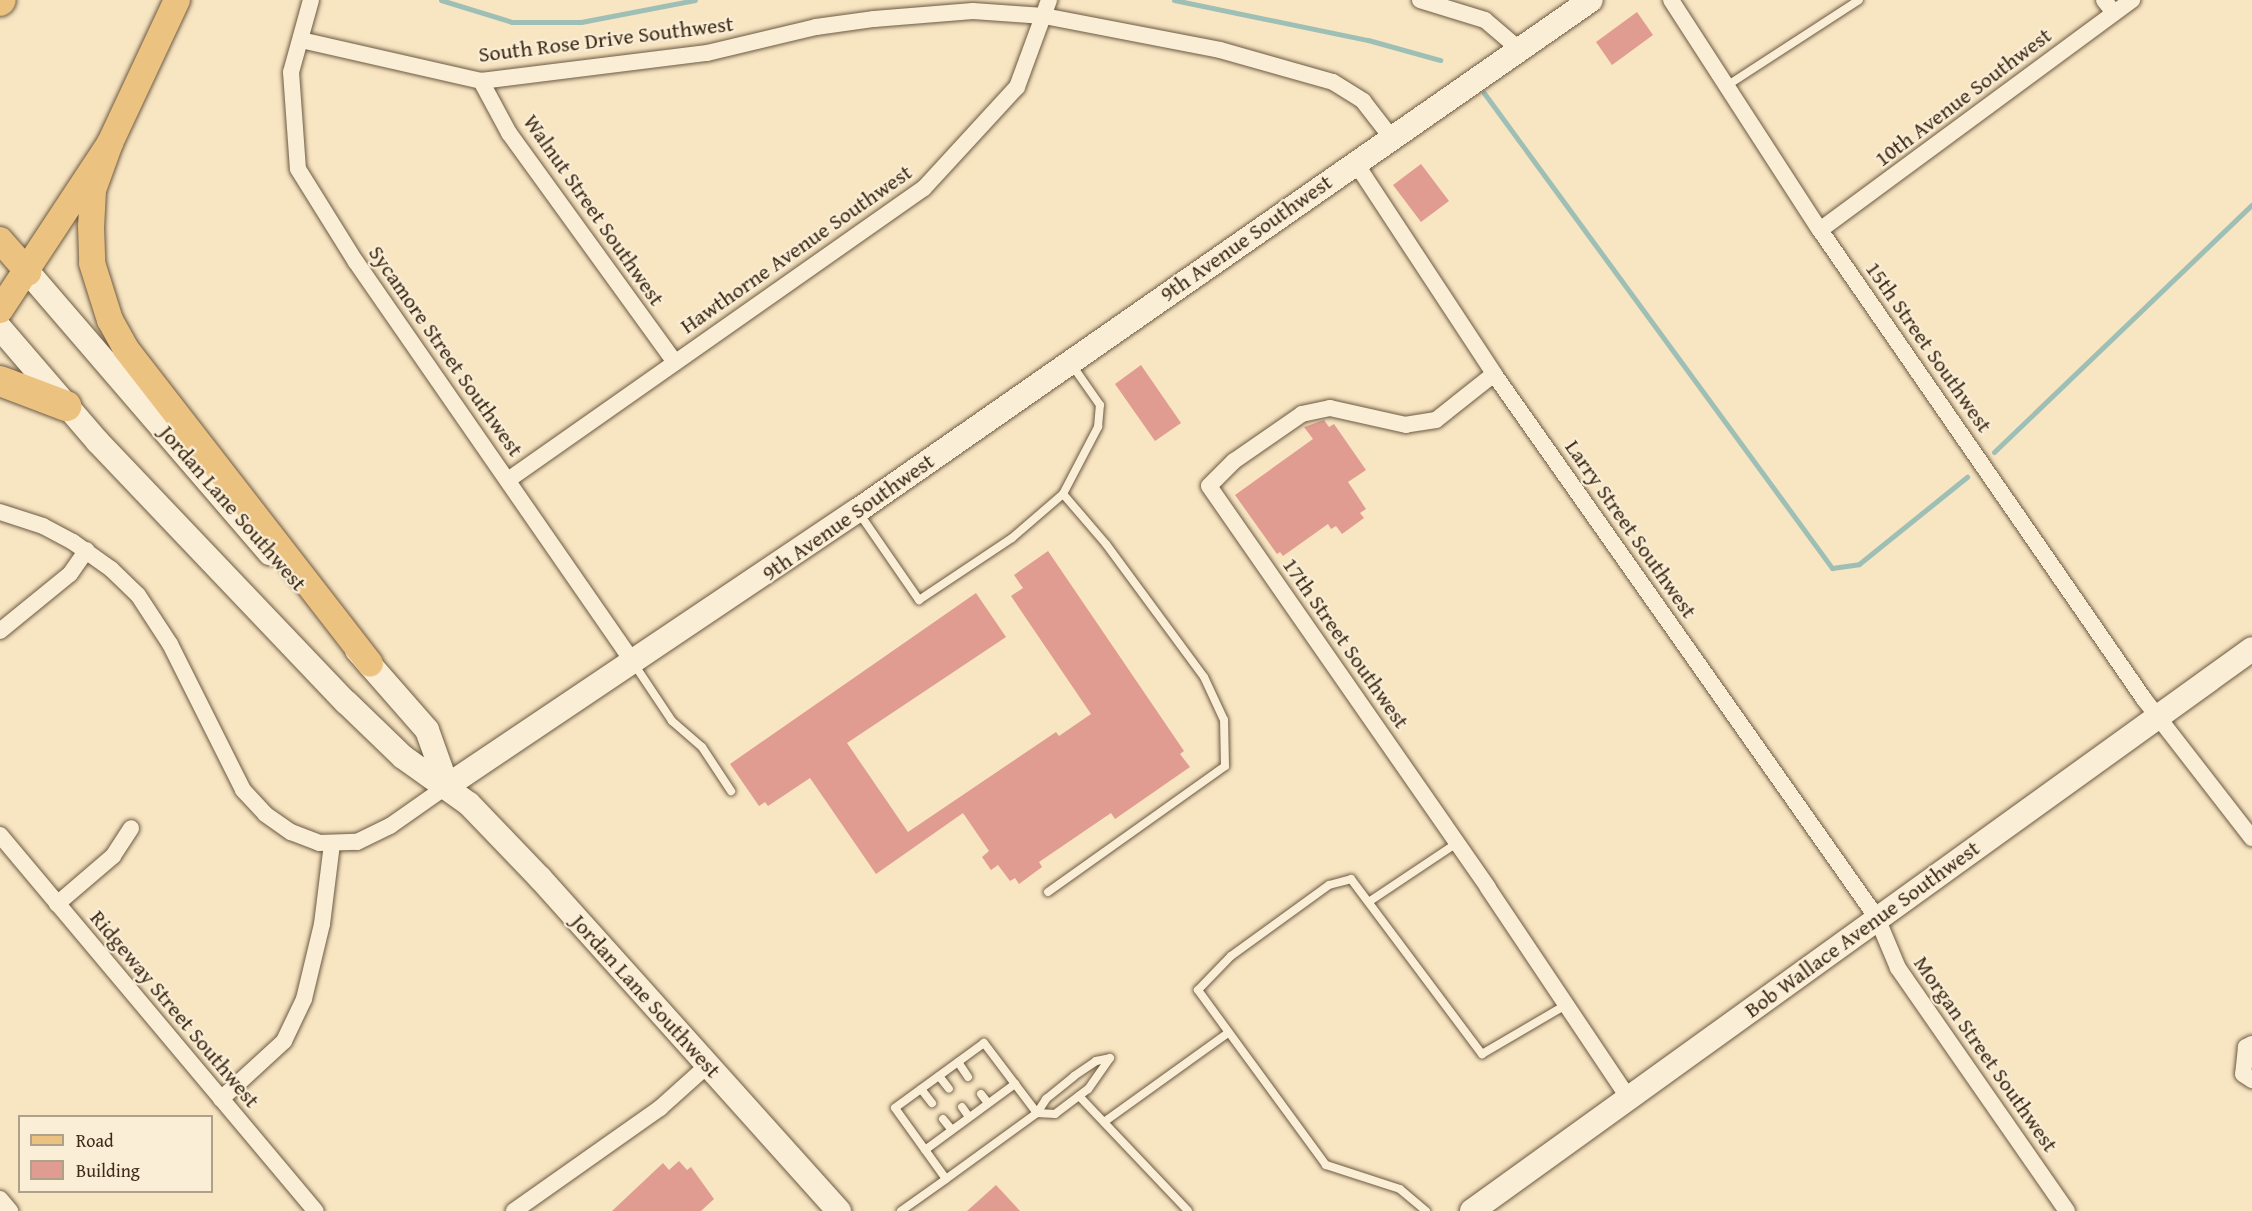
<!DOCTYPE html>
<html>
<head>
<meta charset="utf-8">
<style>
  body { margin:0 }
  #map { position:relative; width:2252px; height:1211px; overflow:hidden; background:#f8e5c2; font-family:"Gentium Book Plus",serif }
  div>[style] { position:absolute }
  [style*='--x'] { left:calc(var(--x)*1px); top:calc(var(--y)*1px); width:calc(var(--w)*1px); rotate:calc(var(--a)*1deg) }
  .stream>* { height:5px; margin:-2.5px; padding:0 2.5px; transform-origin:2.5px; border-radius:2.5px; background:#9dbfb5 }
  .building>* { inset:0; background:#e09c90 }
  .roads { filter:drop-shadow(0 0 2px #6c5a42) drop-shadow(0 0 2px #6c5a42) }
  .lane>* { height:8px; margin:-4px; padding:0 4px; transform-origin:4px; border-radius:4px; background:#faeed7 }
  .street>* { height:16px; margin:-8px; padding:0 8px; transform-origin:8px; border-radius:8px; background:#faeed7 }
  .secondary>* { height:24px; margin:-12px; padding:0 12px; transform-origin:12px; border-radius:12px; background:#faeed7 }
  .primary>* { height:26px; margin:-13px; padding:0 13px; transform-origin:13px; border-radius:13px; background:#ecc281 }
  .highway>* { height:30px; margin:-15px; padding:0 15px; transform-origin:15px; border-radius:15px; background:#ecc281 }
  span { translate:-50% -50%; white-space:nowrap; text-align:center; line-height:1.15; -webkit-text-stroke:4.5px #faeed7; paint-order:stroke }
  .street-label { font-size:22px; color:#3e2b17 }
  .legend { position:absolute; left:18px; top:1115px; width:195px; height:78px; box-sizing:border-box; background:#faeed7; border:2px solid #afa08a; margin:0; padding:8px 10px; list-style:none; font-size:18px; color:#3e2b17 }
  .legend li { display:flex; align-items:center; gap:12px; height:30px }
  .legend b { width:30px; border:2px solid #afa08a }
</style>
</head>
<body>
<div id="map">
  <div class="stream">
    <i style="--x:441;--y:0;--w:74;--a:17.2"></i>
    <i style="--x:512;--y:22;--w:69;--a:0"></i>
    <i style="--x:581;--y:22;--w:116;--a:-10.9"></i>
    <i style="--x:1174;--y:0;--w:198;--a:11.7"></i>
    <i style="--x:1368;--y:40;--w:75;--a:15.5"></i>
    <i style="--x:1484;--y:93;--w:589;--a:53.77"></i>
    <i style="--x:1832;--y:568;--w:27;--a:-8"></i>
    <i style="--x:1859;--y:564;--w:139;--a:-38.9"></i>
    <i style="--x:1994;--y:452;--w:357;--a:-43.8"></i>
  </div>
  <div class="building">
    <i style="clip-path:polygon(1637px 12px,1653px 35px,1612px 65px,1596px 42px)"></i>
    <i style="clip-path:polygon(1421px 164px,1449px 201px,1421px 222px,1393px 185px)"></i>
    <i style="clip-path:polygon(1141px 365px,1181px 423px,1155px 441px,1115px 384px)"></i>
    <i style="clip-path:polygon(1324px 420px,1329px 427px,1334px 424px,1366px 470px,1348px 482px,1366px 509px,1360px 513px,1364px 518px,1342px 534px,1336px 526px,1331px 529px,1328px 524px,1283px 556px,1280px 552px,1277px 554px,1235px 495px,1313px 439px,1304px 427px)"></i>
    <i style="clip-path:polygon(1048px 551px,1184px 751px,1180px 754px,1190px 767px,1115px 819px,1111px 813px,1039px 862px,1042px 867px,1019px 884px,1015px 878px,1010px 881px,998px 865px,991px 870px,982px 857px,989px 851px,963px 813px,876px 874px,810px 778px,768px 806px,765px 802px,759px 806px,730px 764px,976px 593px,1006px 637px,847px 743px,908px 832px,1056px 732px,1059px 736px,1091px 714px,1011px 596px,1023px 588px,1014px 575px)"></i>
    <i style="clip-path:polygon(679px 1161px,687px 1170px,691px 1167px,714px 1199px,701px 1211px,612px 1211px,663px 1163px,669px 1170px)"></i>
    <i style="clip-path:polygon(996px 1185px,1020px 1211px,967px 1211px)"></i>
  </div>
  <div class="roads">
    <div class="lane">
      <i style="--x:1728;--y:85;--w:156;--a:-33"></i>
      <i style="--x:859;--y:513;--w:106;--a:55.4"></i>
      <i style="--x:919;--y:600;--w:112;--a:-33.7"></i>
      <i style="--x:1012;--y:538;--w:67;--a:-40.8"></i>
      <i style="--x:1063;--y:494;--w:76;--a:-62.4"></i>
      <i style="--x:1098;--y:427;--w:22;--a:-85"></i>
      <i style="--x:1100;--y:405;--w:49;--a:-125"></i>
      <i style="--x:634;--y:664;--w:69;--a:56.3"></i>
      <i style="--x:672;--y:721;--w:40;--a:41"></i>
      <i style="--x:702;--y:747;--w:53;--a:56.6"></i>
      <i style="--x:1048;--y:892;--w:217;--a:-35.4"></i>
      <i style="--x:1225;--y:766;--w:46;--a:-91.2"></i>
      <i style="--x:1224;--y:720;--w:47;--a:-114.9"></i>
      <i style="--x:1204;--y:677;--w:165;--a:-126.4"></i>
      <i style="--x:1106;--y:544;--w:66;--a:-130.7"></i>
      <i style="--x:1370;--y:901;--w:105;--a:-33.7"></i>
      <i style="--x:958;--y:1062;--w:18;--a:56"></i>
      <i style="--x:939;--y:1076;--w:16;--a:52"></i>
      <i style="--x:921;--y:1089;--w:18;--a:52"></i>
      <i style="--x:981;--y:1094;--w:11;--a:52"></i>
      <i style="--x:1079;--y:1096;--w:158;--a:46.5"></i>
      <i style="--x:962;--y:1107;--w:12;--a:55"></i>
      <i style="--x:943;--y:1119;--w:14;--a:51"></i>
      <i style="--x:1104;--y:1122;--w:153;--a:-35.7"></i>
      <i style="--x:925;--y:1150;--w:112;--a:-36.3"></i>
      <i style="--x:901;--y:1211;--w:55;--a:-35.4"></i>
      <i style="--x:946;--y:1179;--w:112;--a:-36"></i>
      <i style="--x:1037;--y:1113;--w:17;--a:-57"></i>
      <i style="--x:1046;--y:1099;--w:36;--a:-39"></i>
      <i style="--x:1074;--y:1076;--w:27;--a:-34"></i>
      <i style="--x:1096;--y:1061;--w:14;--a:-12"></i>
      <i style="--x:1110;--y:1058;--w:38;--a:125"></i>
      <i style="--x:1088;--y:1089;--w:41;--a:142.9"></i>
      <i style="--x:1055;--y:1114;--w:18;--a:-177"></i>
      <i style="--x:1037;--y:1113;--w:88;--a:-127.1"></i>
      <i style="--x:984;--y:1043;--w:110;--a:143.9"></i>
      <i style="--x:895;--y:1108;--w:87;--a:54.3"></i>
      <i style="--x:1426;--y:1211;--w:34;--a:-140"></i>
      <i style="--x:1400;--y:1189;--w:78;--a:-162"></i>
      <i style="--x:1326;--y:1165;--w:217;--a:-126.2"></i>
      <i style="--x:1198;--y:990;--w:47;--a:-45.9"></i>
      <i style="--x:1231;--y:956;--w:121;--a:-35.9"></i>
      <i style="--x:1329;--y:885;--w:23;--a:-15"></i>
      <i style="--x:1351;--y:879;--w:219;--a:53.2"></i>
      <i style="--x:1482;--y:1054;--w:97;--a:-30.3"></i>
    </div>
    <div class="street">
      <i style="--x:311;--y:0;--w:75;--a:105.5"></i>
      <i style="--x:291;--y:72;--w:97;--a:85.9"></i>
      <i style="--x:298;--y:169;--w:110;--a:58.1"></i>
      <i style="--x:356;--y:262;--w:489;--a:55.3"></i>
      <i style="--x:1420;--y:0;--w:68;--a:17.1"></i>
      <i style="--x:1485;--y:20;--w:45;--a:40.5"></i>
      <i style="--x:1671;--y:0;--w:274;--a:57.1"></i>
      <i style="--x:1820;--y:230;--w:570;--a:55.36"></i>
      <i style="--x:2144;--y:699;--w:176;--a:52.2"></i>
      <i style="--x:2104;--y:0;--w:16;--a:52"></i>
      <i style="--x:301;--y:40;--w:185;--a:12.8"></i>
      <i style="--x:481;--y:81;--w:228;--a:-7.1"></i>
      <i style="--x:707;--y:53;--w:112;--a:-13.4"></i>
      <i style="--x:816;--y:27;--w:59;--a:-7.9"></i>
      <i style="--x:874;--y:19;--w:99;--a:-4.6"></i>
      <i style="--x:973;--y:11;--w:71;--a:4"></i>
      <i style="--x:1044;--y:16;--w:179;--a:10.9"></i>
      <i style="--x:1220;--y:50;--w:117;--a:15.8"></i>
      <i style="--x:1333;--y:82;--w:36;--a:32"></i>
      <i style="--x:1363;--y:101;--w:46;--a:52.1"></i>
      <i style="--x:481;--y:81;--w:59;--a:61.7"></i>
      <i style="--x:509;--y:133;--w:283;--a:54.1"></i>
      <i style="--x:1355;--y:162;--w:254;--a:56.7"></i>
      <i style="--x:1494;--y:374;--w:665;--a:54.85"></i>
      <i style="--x:1877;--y:918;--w:54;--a:67.2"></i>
      <i style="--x:1898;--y:968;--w:296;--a:55.2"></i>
      <i style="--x:1820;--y:230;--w:388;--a:-36.4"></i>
      <i style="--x:1494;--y:374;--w:74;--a:141.6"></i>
      <i style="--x:1436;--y:420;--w:30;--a:171"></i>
      <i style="--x:1406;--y:425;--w:78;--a:-167.4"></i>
      <i style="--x:1330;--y:408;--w:29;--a:168"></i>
      <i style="--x:1302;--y:414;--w:83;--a:145.3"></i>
      <i style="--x:1234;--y:461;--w:35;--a:135"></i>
      <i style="--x:1209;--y:486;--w:489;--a:55.2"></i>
      <i style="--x:1488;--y:888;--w:254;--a:56.2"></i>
      <i style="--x:508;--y:480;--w:508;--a:-35.07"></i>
      <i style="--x:924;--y:188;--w:137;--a:-47.4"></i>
      <i style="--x:1017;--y:87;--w:93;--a:-69.8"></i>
      <i style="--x:0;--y:512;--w:45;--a:18"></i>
      <i style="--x:43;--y:526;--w:34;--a:28"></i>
      <i style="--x:73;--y:542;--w:47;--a:35.4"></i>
      <i style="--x:111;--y:569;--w:37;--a:44"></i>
      <i style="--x:138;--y:595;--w:59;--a:56.9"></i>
      <i style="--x:170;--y:644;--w:163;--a:63.4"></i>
      <i style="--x:243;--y:790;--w:33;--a:47"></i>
      <i style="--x:265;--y:814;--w:32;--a:35"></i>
      <i style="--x:291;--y:832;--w:30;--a:21"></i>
      <i style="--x:319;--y:843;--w:38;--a:-2"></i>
      <i style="--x:357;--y:842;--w:37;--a:-26"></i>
      <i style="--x:390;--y:826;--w:70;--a:-35.1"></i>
      <i style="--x:0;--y:631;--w:90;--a:-39.2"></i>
      <i style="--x:70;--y:574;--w:29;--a:-55"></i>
      <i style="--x:0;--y:835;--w:491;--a:50"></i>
      <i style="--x:57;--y:904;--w:74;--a:-40.6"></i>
      <i style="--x:113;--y:856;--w:33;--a:-57"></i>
      <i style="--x:2252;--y:1044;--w:7;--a:153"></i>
      <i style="--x:2246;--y:1047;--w:27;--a:96"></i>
      <i style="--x:2243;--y:1074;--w:11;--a:34"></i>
      <i style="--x:221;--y:1099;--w:86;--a:-42.6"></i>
      <i style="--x:284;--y:1041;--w:47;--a:-64.5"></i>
      <i style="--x:304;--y:999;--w:77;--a:-76.5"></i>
      <i style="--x:322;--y:924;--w:81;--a:-82.9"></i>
      <i style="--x:0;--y:1199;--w:16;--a:50"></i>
      <i style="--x:514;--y:1211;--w:179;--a:-35.2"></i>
      <i style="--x:660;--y:1108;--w:64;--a:-41.9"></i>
    </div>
    <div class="secondary">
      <i style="--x:28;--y:272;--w:371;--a:49.3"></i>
      <i style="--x:0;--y:328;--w:150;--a:49.3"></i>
      <i style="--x:98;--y:442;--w:359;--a:46.4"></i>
      <i style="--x:346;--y:702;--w:79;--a:44"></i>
      <i style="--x:403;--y:757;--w:81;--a:35.5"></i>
      <i style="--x:469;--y:804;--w:103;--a:46.2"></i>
      <i style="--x:540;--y:878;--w:448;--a:48.1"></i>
      <i style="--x:357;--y:650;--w:106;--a:48.8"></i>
      <i style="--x:427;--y:730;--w:59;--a:70.3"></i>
      <i style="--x:447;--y:786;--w:494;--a:-33.9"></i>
      <i style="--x:857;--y:511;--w:894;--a:-34.85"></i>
      <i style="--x:1472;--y:1211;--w:961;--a:-35.77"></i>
    </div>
    <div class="primary">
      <i style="--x:110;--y:143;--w:50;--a:109.9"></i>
      <i style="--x:93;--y:190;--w:36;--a:93"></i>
      <i style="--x:91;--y:226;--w:37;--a:88"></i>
      <i style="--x:92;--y:263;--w:60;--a:72.5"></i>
      <i style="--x:110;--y:320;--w:33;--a:61"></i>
      <i style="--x:126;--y:349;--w:398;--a:52.2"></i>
      <i style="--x:0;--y:240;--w:43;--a:48.8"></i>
      <i style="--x:0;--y:310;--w:200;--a:-56.6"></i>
      <i style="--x:110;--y:143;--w:158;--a:-64.9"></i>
    </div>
    <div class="highway">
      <i style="--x:0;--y:1;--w:1;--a:-45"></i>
      <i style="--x:0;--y:381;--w:71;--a:20.7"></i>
    </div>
  </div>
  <div class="street-label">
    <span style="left:606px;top:39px;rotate:-7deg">South Rose Drive Southwest</span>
    <span style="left:1963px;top:97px;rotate:-37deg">10th Avenue Southwest</span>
    <span style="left:594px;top:210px;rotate:55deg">Walnut Street Southwest</span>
    <span style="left:1246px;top:238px;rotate:-35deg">9th Avenue Southwest</span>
    <span style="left:796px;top:249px;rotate:-35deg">Hawthorne Avenue Southwest</span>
    <span style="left:1929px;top:347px;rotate:55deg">15th Street Southwest</span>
    <span style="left:446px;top:351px;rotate:55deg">Sycamore Street Southwest</span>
    <span style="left:233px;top:508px;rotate:49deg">Jordan Lane Southwest</span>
    <span style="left:848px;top:517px;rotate:-35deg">9th Avenue Southwest</span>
    <span style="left:1631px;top:529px;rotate:55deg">Larry Street Southwest</span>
    <span style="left:1346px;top:643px;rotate:55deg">17th Street Southwest</span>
    <span style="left:1862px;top:929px;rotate:-36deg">Bob Wallace Avenue Southwest</span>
    <span style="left:646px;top:996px;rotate:48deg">Jordan Lane Southwest</span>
    <span style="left:175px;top:1009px;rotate:50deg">Ridgeway Street Southwest</span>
    <span style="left:1986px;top:1054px;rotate:55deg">Morgan Street Southwest</span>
  </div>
  <ul class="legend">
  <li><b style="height:8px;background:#ecc281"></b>Road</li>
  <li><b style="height:16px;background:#e09c90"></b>Building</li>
  </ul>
</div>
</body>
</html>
